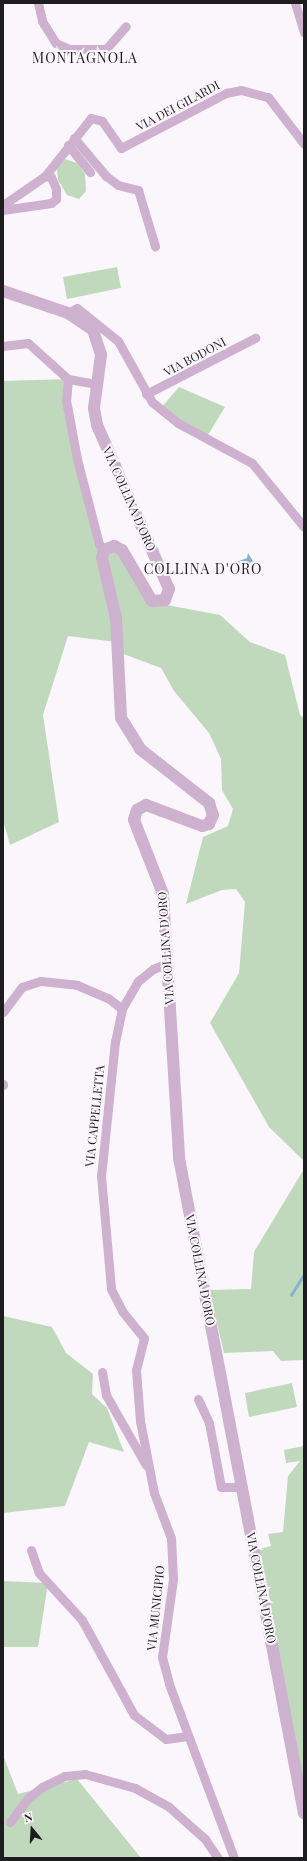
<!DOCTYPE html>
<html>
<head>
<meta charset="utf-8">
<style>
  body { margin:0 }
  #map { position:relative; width:307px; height:1861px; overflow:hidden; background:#faf6fc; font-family:"Playfair Display",serif }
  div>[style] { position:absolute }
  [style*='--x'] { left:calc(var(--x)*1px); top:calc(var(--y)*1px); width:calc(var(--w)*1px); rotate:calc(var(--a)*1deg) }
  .green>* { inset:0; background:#c0d9bc }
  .water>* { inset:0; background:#86b2cf }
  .stream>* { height:2.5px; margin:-1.25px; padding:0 1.25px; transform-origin:1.25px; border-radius:1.25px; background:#86b2cf }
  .minor>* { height:9px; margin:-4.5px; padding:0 4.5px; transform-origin:4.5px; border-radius:4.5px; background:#ceb0cf }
  .tertiary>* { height:12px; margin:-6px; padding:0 6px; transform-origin:6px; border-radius:6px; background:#ceb0cf }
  span { translate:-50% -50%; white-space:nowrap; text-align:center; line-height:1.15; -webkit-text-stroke:4px #faf6fc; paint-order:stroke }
  .street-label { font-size:12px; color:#1d1c1e }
  .quarter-label { font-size:14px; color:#1d1c1e; letter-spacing:1px }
  .frame { position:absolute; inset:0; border:4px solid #1d1c1e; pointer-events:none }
  .north { position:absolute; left:12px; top:1809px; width:40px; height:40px; -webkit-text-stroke:3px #faf6fc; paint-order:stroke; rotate:342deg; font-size:11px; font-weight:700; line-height:16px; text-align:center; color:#1d1c1e }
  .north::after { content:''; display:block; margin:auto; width:14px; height:18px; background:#1d1c1e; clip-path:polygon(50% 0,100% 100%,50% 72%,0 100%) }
</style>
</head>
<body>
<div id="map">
  <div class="green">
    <i style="clip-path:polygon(65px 159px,77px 163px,85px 174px,86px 191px,79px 199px,67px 195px,58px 180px,57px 168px)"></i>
    <i style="clip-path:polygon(117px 267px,121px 288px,67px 299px,63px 277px)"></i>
    <i style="clip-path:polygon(68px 379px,66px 400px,99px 544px,114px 546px,156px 603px,220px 615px,250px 642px,285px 655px,300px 715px,304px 718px,304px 1161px,269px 1127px,210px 1023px,239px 973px,245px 902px,236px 889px,222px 890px,186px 904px,203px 837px,228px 826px,233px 809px,222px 790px,221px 759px,209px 733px,174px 691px,161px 668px,113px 650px,116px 642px,68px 636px,43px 715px,59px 822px,10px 845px,3px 820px,3px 381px)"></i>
    <i style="clip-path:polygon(179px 387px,225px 407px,206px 438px,160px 409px)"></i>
    <i style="clip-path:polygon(304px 1169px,304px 1360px,281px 1361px,273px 1351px,224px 1353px,209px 1290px,251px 1289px,254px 1252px)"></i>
    <i style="clip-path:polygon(3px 1316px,52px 1327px,66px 1353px,93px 1374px,92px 1394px,107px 1408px,124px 1452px,89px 1442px,65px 1506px,3px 1513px)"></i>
    <i style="clip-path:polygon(292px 1383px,297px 1407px,249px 1417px,245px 1393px)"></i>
    <i style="clip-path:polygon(304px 1446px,304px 1811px,259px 1549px,271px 1546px,268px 1534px,283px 1532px,288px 1476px,300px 1461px,286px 1463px,284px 1450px)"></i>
    <i style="clip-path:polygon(3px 1581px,48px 1583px,38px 1647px,3px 1647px)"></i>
    <i style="clip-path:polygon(3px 1755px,18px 1794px,77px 1779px,141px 1858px,3px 1858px)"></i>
  </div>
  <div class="water">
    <i style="clip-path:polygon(248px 553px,253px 561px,239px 570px,234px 563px,247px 558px)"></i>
  </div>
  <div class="stream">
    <i style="--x:291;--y:1295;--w:25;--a:-58"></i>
  </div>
  <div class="minor">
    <i style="--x:38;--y:3;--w:18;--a:77"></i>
    <i style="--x:42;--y:21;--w:26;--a:58"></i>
    <i style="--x:56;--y:43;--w:14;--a:25"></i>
    <i style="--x:69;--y:49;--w:37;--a:0"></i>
    <i style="--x:295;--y:3;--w:31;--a:73"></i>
    <i style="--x:106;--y:49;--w:30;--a:-49"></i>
    <i style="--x:74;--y:138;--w:50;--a:49.9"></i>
    <i style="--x:106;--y:176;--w:15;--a:37"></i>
    <i style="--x:118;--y:185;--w:21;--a:14"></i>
    <i style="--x:138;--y:190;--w:59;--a:73.1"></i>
    <i style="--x:68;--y:145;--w:35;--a:51"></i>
    <i style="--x:45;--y:176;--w:74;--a:-51.6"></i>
    <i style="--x:91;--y:118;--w:11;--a:15"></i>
    <i style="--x:102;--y:121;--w:33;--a:55"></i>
    <i style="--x:121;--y:148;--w:119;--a:-27.6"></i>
    <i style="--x:226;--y:93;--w:15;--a:-11"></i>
    <i style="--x:241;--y:90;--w:28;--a:15"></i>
    <i style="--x:268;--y:97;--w:59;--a:52.5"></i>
    <i style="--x:3;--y:205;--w:51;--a:-34.6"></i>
    <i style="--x:45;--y:176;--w:6;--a:9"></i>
    <i style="--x:51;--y:177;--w:13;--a:67"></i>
    <i style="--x:56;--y:189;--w:10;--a:90"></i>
    <i style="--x:56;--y:199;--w:6;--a:141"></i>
    <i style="--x:51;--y:203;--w:49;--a:171.7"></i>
    <i style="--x:68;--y:313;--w:10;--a:-29"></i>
    <i style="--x:77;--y:308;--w:53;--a:38.8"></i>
    <i style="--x:118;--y:341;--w:70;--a:60.9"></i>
    <i style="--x:152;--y:402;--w:33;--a:39"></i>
    <i style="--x:178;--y:423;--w:84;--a:28.4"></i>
    <i style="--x:252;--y:463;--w:82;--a:50.9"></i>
    <i style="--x:3;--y:346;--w:25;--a:-7"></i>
    <i style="--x:28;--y:343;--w:54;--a:42"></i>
    <i style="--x:68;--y:379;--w:28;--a:10"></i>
    <i style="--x:68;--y:379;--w:21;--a:95"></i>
    <i style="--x:66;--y:400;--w:60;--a:79.4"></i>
    <i style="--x:77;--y:459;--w:88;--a:75.5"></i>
    <i style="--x:99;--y:544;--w:8;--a:50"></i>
    <i style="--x:146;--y:394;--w:123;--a:-27.2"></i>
    <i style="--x:168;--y:963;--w:16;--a:158"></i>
    <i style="--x:153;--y:969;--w:19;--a:141"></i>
    <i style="--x:138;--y:981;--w:32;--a:120"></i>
    <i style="--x:122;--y:1009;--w:33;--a:102"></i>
    <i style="--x:115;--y:1041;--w:136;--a:95.9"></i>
    <i style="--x:101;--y:1176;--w:113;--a:84.9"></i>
    <i style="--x:111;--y:1289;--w:25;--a:63"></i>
    <i style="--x:122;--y:1311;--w:35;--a:51"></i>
    <i style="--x:144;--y:1338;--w:33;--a:104"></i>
    <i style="--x:136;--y:1370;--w:51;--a:85.5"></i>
    <i style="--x:140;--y:1421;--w:73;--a:79"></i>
    <i style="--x:154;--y:1493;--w:48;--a:69.3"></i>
    <i style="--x:171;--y:1538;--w:41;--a:87.2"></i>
    <i style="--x:173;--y:1579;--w:79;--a:98"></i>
    <i style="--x:162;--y:1657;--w:28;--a:75"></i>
    <i style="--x:169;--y:1684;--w:186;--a:69.5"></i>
    <i style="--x:3;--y:1012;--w:31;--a:-53"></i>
    <i style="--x:22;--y:987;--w:20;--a:-18"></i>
    <i style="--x:41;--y:981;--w:36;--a:6"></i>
    <i style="--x:77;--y:985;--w:34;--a:23"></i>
    <i style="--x:108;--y:998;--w:18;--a:38"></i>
    <i style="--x:3;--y:1084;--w:1;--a:90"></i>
    <i style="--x:102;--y:1372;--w:23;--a:80"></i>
    <i style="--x:106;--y:1395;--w:81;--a:60.3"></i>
    <i style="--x:198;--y:1399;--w:26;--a:65"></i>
    <i style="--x:209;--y:1423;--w:65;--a:79.4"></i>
    <i style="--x:221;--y:1487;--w:21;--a:0"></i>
    <i style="--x:31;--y:1550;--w:24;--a:71"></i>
    <i style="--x:39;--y:1573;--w:64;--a:47.5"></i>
    <i style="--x:82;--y:1620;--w:108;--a:61.3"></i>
    <i style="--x:134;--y:1715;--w:40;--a:37"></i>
    <i style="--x:166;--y:1739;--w:22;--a:-8"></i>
    <i style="--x:10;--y:1822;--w:30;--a:-53"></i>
    <i style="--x:28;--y:1798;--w:18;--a:-38"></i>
    <i style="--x:42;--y:1787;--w:25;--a:-26"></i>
    <i style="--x:65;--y:1776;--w:20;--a:-6"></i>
    <i style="--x:85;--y:1774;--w:52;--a:15.6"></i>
    <i style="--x:135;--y:1788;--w:39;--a:29"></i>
    <i style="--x:169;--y:1807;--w:48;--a:41.6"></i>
    <i style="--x:205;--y:1839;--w:23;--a:56"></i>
  </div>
  <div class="tertiary">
    <i style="--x:3;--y:291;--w:69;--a:18.7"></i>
    <i style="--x:68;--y:313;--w:30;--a:34"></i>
    <i style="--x:93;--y:330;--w:26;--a:72"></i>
    <i style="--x:101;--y:355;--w:53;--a:97.5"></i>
    <i style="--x:94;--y:408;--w:17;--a:80"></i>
    <i style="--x:97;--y:425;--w:179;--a:66.3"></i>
    <i style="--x:169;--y:589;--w:12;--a:110"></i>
    <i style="--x:165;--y:600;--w:13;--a:176"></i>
    <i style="--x:152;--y:601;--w:59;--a:-120.5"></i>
    <i style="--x:122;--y:550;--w:9;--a:-153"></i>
    <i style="--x:114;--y:546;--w:11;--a:158"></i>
    <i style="--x:104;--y:550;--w:8;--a:104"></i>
    <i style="--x:102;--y:558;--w:62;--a:76.9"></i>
    <i style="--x:116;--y:618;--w:100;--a:87.1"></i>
    <i style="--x:121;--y:718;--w:36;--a:58"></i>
    <i style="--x:140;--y:749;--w:88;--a:38"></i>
    <i style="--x:209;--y:803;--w:13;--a:72"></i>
    <i style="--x:213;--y:815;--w:10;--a:114"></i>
    <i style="--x:209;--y:824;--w:7;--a:164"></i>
    <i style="--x:202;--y:826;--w:60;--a:-159.4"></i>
    <i style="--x:146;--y:805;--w:10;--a:151"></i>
    <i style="--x:137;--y:810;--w:10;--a:107"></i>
    <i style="--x:134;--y:820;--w:79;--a:68.6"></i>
    <i style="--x:163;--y:894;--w:264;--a:86.5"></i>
    <i style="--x:179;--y:1158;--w:667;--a:79.2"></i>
  </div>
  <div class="street-label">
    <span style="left:178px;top:106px;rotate:-28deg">VIA DEI GILARDI</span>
    <span style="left:195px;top:357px;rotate:-28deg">VIA BODONI</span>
    <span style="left:129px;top:499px;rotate:66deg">VIA COLLINA D'ORO</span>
    <span style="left:166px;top:948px;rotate:-94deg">VIA COLLINA D'ORO</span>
    <span style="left:95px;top:1116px;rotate:-84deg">VIA CAPPELLETTA</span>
    <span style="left:200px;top:1270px;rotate:79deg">VIA COLLINA D'ORO</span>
    <span style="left:261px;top:1588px;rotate:79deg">VIA COLLINA D'ORO</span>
    <span style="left:156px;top:1608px;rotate:-84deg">VIA MUNICIPIO</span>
  </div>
  <div class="quarter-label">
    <span style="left:85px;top:58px">MONTAGNOLA</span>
    <span style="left:203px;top:569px">COLLINA D'ORO</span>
  </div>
  <div class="frame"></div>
  <div class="north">N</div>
</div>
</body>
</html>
